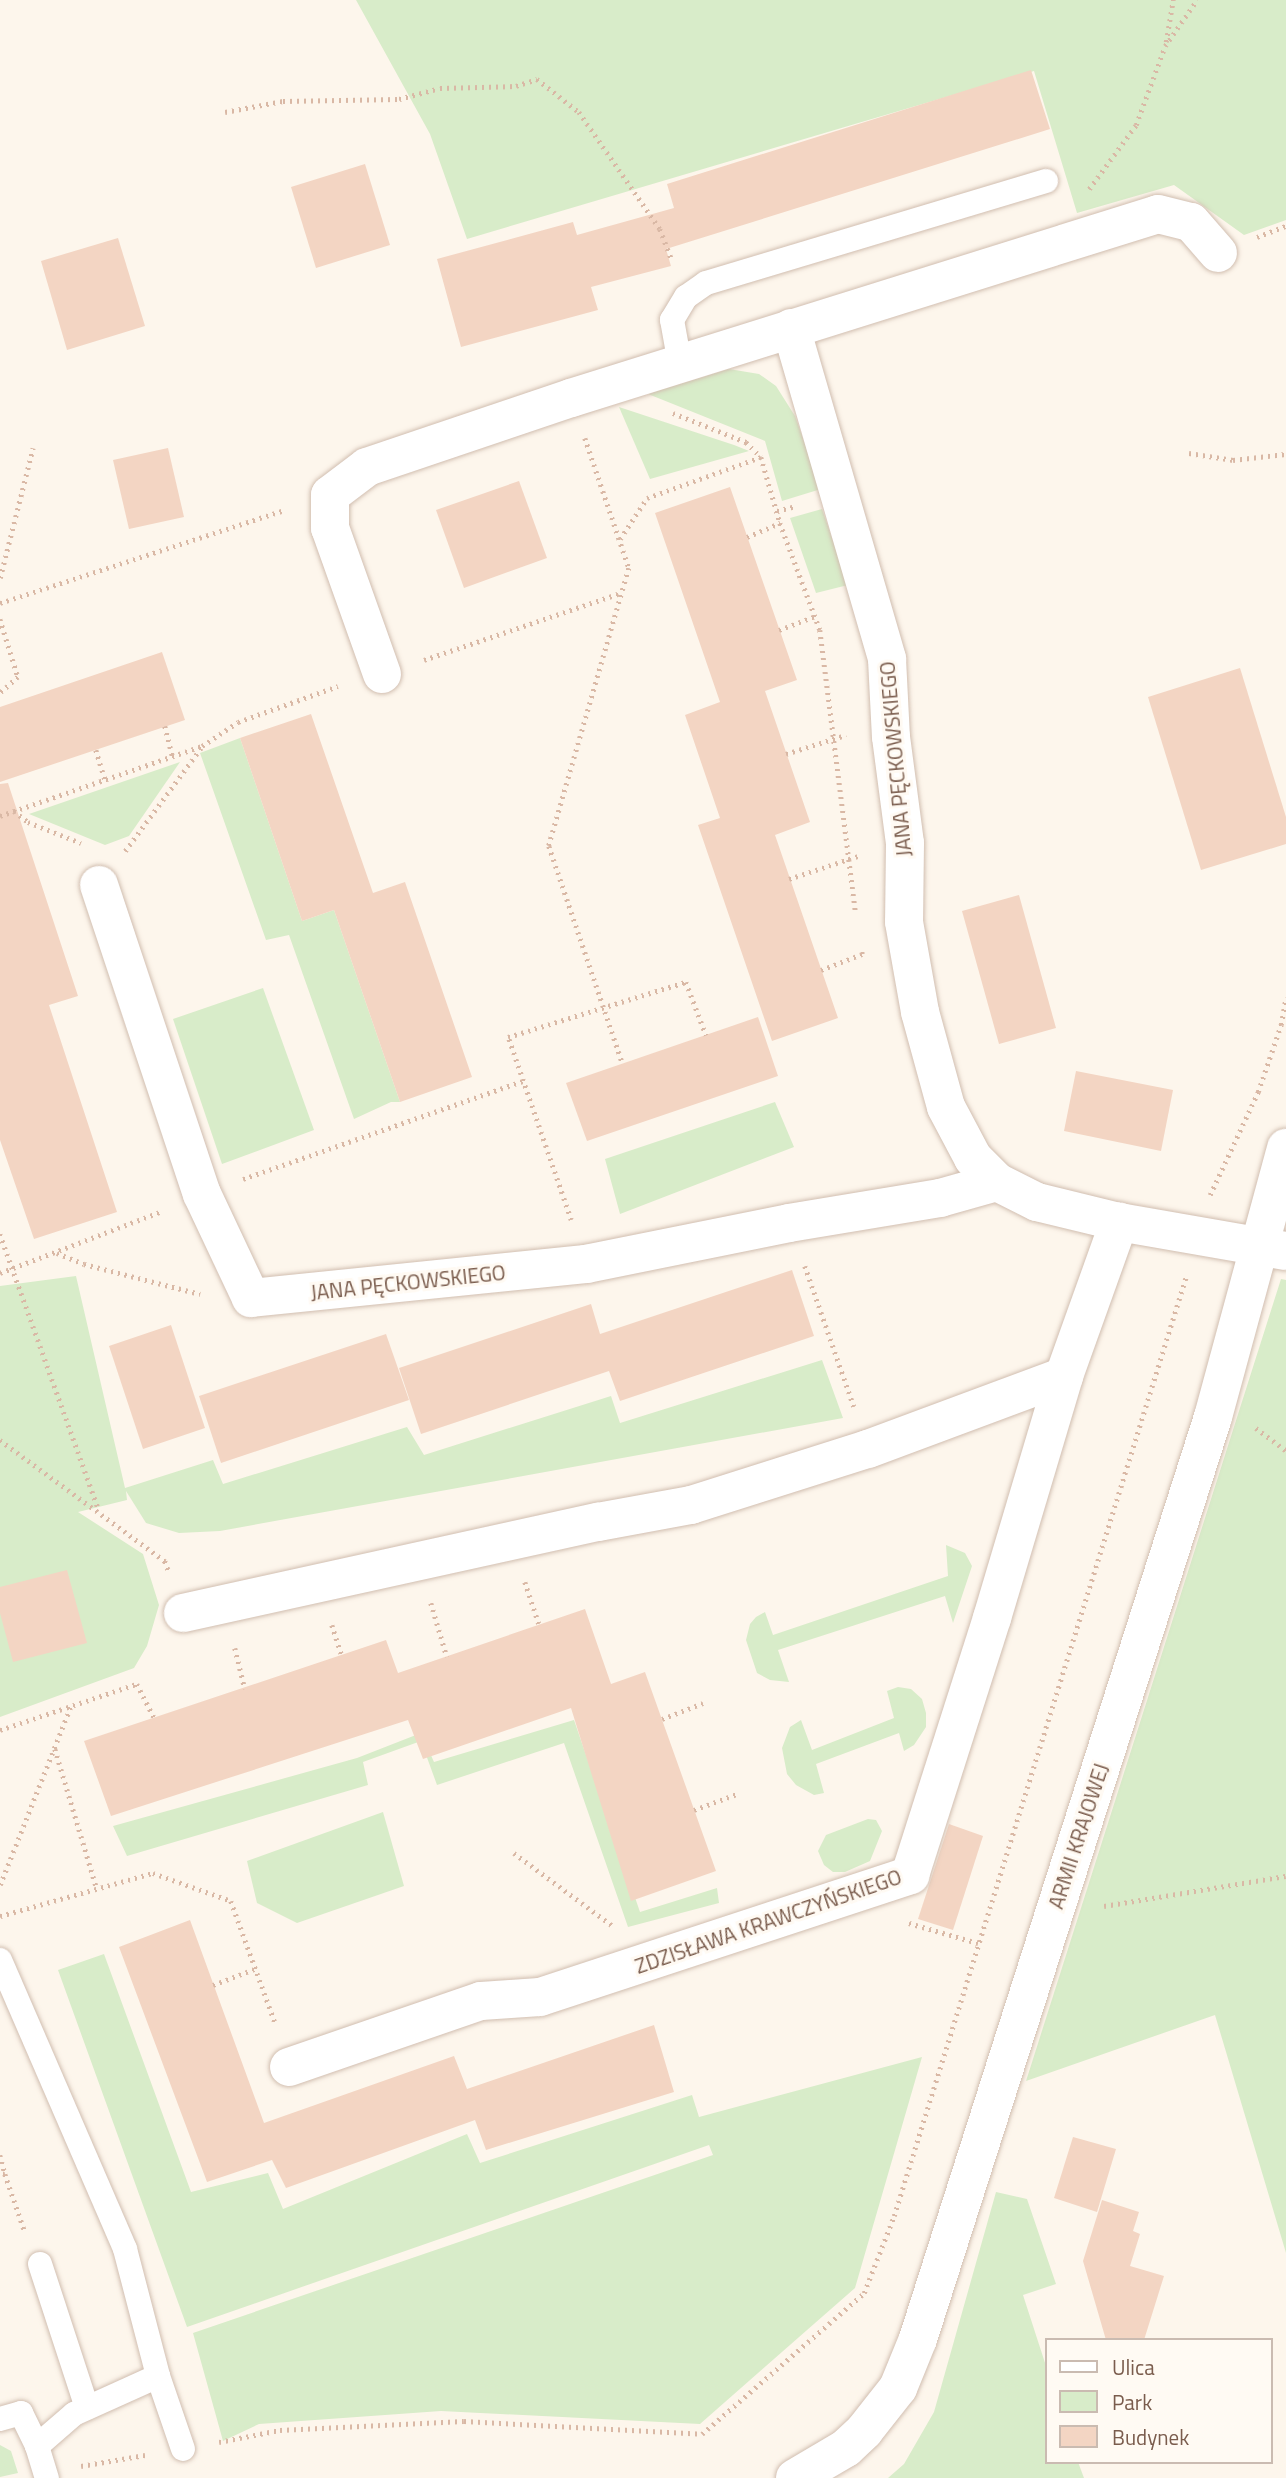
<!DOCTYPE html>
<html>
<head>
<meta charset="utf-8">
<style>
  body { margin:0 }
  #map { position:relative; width:1286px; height:2478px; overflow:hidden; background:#fdf6ec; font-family:"Titillium Web",sans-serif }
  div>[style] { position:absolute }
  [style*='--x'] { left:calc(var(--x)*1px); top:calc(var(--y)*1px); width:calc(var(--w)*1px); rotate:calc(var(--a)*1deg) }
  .green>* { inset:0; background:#d8ecc9 }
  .building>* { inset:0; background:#f3d5c3 }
  .path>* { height:4.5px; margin-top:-2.25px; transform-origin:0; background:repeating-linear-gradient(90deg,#d9b8a5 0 2px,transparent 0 7px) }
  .roads { filter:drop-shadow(0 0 2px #d1beb0) drop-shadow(0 0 2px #d1beb0) }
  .lane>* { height:24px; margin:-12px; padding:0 12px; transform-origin:12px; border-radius:12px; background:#fff }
  .street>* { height:38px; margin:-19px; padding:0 19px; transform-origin:19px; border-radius:19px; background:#fff }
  span { translate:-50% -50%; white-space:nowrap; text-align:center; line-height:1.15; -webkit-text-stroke:6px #fffaf3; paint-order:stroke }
  .street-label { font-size:21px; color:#7a5c4d }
  .legend { position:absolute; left:1045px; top:2338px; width:228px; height:126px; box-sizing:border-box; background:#fffaf3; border:2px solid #cabbb1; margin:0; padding:9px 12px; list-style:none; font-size:21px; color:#7a5c4d }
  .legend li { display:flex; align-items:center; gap:14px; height:35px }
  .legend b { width:35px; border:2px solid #cabbb1 }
</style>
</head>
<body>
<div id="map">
  <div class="green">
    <i style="clip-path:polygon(356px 0,1286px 0,1286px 220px,1244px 235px,1174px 185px,1077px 213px,1034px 71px,467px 239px,430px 134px)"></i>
    <i style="clip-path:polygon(729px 369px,759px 374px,776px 386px,795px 416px,821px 489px,782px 501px,765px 441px,648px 394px)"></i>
    <i style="clip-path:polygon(619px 407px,734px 445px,749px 451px,650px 479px)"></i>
    <i style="clip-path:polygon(822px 509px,848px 585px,816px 593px,790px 518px)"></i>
    <i style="clip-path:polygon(240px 738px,302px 921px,334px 910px,400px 1102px,391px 1102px,354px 1119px,289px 935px,266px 940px,200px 753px)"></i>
    <i style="clip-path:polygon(180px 762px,129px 836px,105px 845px,29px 814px)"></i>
    <i style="clip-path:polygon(263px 988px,314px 1130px,222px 1164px,173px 1019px)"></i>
    <i style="clip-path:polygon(775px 1102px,794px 1147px,620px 1214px,605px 1159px)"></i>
    <i style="clip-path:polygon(76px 1276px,125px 1488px,213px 1460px,223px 1484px,407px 1427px,424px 1455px,611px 1396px,620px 1423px,822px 1360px,843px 1418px,220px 1531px,179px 1533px,146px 1523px,126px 1491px,127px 1500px,78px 1512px,143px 1554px,159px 1605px,147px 1646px,134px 1668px,0 1717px,0 1286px)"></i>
    <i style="clip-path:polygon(1281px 1279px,1286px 1280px,1286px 2253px,1215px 2015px,1026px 2081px)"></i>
    <i style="clip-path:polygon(946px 1545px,965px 1553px,972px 1566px,953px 1623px,945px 1596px,778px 1650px,789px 1682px,770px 1680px,757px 1673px,746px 1640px,750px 1624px,756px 1617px,765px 1612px,773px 1635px,948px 1576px)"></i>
    <i style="clip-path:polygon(898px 1687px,911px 1689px,922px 1699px,926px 1713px,926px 1727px,914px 1745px,904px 1751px,899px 1733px,816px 1764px,824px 1793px,814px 1795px,796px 1785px,787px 1774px,782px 1748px,790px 1727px,801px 1720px,812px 1750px,894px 1718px,887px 1691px)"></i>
    <i style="clip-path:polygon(574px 1720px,640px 1912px,717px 1888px,719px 1903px,628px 1927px,564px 1743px,437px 1785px,421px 1741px,363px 1762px,368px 1785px,127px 1856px,113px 1826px,357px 1758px,421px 1733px,434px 1762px)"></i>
    <i style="clip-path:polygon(383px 1812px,404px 1886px,297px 1923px,257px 1903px,247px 1861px)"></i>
    <i style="clip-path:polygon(868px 1819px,876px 1820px,882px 1831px,870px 1861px,845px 1872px,833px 1872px,824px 1865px,818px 1851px,826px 1835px)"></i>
    <i style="clip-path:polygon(104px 1954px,191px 2192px,268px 2173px,283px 2209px,467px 2134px,480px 2163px,692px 2095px,699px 2117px,922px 2057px,855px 2288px,700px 2424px,441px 2411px,259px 2424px,223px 2441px,193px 2333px,713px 2155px,709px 2145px,187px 2327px,58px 1970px)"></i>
    <i style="clip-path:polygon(996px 2192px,1027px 2199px,1056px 2284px,1023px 2295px,1046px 2366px,1046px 2462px,1078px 2462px,1084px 2478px,888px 2478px,904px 2464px,934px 2412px)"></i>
    <i style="clip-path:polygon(0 2445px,11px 2451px,18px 2473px,0 2477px)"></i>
  </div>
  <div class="building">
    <i style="clip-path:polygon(1031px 70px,1050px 129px,666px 249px,671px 266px,591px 287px,598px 310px,461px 347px,437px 259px,573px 222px,577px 235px,674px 208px,667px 184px)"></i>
    <i style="clip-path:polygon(365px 164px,390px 245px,316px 268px,291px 187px)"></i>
    <i style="clip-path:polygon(118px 238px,145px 326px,67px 350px,41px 261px)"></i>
    <i style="clip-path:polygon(168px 448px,184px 517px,129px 529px,113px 460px)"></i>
    <i style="clip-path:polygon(519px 481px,547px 558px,464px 588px,436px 510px)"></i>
    <i style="clip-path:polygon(730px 487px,797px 680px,765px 691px,810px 822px,775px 835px,838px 1018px,772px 1041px,698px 825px,720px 818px,685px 715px,720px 702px,655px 513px)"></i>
    <i style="clip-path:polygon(162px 652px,185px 720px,0 782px,0 707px)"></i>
    <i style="clip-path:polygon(1240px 668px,1286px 817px,1286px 844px,1201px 870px,1148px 697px)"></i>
    <i style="clip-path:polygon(311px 714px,373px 893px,405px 882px,472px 1077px,400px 1102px,334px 910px,302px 921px,240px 738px)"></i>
    <i style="clip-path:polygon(8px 783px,78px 996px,49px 1005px,117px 1212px,34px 1239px,0 1140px,0 784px)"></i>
    <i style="clip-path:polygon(1019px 895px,1056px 1028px,999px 1044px,962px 911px)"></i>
    <i style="clip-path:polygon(758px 1017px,778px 1076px,587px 1141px,566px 1083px)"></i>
    <i style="clip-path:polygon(1076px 1071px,1173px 1090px,1161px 1151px,1064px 1131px)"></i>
    <i style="clip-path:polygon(792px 1270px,814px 1336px,620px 1401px,609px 1371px,421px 1434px,399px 1368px,591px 1304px,600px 1334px)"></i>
    <i style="clip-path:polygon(171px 1325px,205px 1428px,143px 1449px,109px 1346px)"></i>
    <i style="clip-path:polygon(386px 1334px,409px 1400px,221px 1463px,199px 1396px)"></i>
    <i style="clip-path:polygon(67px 1570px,87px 1643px,13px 1662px,0 1613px,0 1587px)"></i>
    <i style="clip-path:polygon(585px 1609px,611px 1684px,645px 1672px,716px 1871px,631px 1901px,571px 1708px,423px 1759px,408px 1720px,111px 1816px,84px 1741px,386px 1640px,398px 1673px)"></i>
    <i style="clip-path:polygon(949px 1824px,983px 1836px,953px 1930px,918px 1919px)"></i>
    <i style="clip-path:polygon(190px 1920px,264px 2123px,454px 2056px,467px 2089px,654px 2025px,674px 2092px,486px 2150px,475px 2120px,286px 2188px,272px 2160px,207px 2182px,119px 1947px)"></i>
    <i style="clip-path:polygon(1073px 2137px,1116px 2149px,1097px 2212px,1054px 2198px)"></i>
    <i style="clip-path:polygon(1102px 2200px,1139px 2212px,1133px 2231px,1140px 2234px,1130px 2266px,1164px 2276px,1144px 2340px,1106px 2340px,1083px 2261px)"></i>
  </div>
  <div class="path">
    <i style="--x:1166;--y:42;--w:43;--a:-80.5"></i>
    <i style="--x:225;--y:112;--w:59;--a:-10.7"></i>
    <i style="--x:283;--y:101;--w:116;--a:-1"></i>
    <i style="--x:399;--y:99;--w:42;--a:-15"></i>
    <i style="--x:440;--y:88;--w:76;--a:-1.5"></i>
    <i style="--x:516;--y:86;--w:22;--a:-18"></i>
    <i style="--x:537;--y:79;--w:53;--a:38.2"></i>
    <i style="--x:579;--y:112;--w:142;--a:55.3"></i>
    <i style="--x:660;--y:229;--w:34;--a:69"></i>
    <i style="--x:1089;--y:189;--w:79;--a:-53.7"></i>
    <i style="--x:1136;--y:125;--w:84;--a:-69.8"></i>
    <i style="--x:1165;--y:46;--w:56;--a:-55.2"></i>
    <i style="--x:1257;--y:237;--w:31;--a:-21"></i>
    <i style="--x:673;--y:413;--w:79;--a:21.7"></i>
    <i style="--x:746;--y:442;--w:21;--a:45"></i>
    <i style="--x:585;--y:438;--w:137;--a:71.3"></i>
    <i style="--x:629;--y:568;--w:289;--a:106.1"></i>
    <i style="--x:549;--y:846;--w:230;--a:71.3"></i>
    <i style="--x:1189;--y:453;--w:45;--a:9"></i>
    <i style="--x:1233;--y:460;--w:53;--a:-6.5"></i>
    <i style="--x:777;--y:511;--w:20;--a:-15"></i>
    <i style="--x:747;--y:537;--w:36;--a:-23"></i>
    <i style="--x:780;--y:523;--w:114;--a:69.5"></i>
    <i style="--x:820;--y:630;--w:285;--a:82.8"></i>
    <i style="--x:620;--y:539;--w:49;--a:-56.6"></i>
    <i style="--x:647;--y:498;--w:121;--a:-19.8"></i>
    <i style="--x:761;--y:457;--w:69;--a:73.9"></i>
    <i style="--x:0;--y:578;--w:134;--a:-75.8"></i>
    <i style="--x:0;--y:603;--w:300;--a:-18.1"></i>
    <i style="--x:0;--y:619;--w:61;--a:72.8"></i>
    <i style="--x:18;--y:677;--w:24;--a:138"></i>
    <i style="--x:779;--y:630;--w:39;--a:-21"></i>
    <i style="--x:424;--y:660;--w:208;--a:-18.8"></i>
    <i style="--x:165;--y:726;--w:32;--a:76"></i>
    <i style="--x:96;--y:750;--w:34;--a:73"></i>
    <i style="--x:786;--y:754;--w:63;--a:-17.6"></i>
    <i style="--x:14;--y:811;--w:18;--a:38"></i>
    <i style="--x:28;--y:822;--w:57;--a:21.6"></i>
    <i style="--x:0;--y:816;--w:214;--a:-19.1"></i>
    <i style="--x:202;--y:746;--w:43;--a:-33.7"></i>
    <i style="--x:238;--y:722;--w:106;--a:-19.8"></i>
    <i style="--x:125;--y:851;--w:128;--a:-53.6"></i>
    <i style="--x:789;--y:879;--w:76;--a:-18.4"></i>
    <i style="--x:821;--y:970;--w:44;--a:-21.3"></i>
    <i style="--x:862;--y:954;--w:5;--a:-101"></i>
    <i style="--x:243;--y:1179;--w:297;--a:-19.3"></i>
    <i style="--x:1210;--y:1195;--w:114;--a:-65"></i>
    <i style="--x:1258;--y:1092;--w:71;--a:-71.1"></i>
    <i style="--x:1281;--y:1025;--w:28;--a:-80"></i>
    <i style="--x:571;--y:1220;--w:194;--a:-109"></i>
    <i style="--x:508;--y:1037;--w:186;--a:-17.2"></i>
    <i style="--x:686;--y:982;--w:57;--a:69.3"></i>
    <i style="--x:0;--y:1234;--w:294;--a:70.3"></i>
    <i style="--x:57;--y:1253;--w:29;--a:22"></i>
    <i style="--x:84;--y:1264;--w:120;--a:14.5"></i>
    <i style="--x:805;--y:1266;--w:149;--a:70.8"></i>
    <i style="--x:0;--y:1273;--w:171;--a:-20.9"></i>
    <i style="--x:1256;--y:1428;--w:38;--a:37"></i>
    <i style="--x:0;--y:1440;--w:205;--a:36.3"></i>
    <i style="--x:165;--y:1561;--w:12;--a:70"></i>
    <i style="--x:525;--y:1582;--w:44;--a:71.6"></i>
    <i style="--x:431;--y:1603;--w:56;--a:73.5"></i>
    <i style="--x:332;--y:1625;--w:33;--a:72"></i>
    <i style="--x:235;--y:1648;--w:42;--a:76.3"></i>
    <i style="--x:662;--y:1719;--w:44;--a:-21.3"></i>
    <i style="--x:0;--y:1730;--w:145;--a:-18.6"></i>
    <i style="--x:137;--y:1684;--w:38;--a:63"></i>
    <i style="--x:55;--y:1749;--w:146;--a:73.3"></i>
    <i style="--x:694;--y:1810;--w:46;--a:-20.4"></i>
    <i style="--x:514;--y:1853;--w:123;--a:36.4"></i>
    <i style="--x:0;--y:1885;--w:193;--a:-68.4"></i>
    <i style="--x:1104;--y:1906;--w:184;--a:-9.4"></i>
    <i style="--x:0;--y:1916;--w:159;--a:-15.7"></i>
    <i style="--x:153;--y:1873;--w:83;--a:19.7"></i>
    <i style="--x:231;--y:1901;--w:132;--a:70.1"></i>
    <i style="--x:909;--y:1923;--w:72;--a:16.2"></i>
    <i style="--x:213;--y:1985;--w:47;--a:-21.1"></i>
    <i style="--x:0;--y:2155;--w:20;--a:75"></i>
    <i style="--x:5;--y:2174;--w:5;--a:169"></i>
    <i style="--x:5;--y:2174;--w:61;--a:71"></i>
    <i style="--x:219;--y:2442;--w:62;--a:-11.1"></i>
    <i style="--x:280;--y:2430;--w:184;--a:-2.8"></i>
    <i style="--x:464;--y:2421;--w:238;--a:3.1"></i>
    <i style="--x:702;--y:2434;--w:215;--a:-41"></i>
    <i style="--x:864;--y:2293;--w:83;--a:-68.7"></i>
    <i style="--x:894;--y:2216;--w:983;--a:-72.73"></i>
    <i style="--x:81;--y:2466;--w:65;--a:-9.8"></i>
  </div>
  <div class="roads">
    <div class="lane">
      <i style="--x:680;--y:364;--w:45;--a:-100.3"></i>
      <i style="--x:672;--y:320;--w:27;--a:-59"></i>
      <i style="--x:686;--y:297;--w:24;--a:-35"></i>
      <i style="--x:706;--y:283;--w:355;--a:-16.7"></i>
      <i style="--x:0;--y:1960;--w:315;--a:66.6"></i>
      <i style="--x:125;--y:2249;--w:131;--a:75.4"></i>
      <i style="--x:158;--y:2376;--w:92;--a:155.7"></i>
      <i style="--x:74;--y:2414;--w:49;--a:139.1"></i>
      <i style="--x:37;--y:2446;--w:34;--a:73"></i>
      <i style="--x:40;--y:2264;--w:151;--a:71.9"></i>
      <i style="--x:158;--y:2376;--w:77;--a:71.1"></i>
      <i style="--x:0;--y:2419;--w:22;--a:-16"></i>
      <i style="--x:21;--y:2413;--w:37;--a:64"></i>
    </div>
    <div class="street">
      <i style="--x:791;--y:328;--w:345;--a:73.8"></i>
      <i style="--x:887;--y:659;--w:78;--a:87.1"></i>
      <i style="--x:891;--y:737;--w:107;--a:82.5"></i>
      <i style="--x:905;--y:843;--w:79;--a:90.7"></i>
      <i style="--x:904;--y:922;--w:91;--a:79.9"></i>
      <i style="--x:920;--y:1012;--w:98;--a:74.7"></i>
      <i style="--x:946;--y:1107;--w:58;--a:62.1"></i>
      <i style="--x:973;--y:1158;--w:34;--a:45"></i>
      <i style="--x:997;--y:1182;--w:45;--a:26.6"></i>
      <i style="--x:1037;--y:1202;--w:84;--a:13.7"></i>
      <i style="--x:1119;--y:1222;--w:169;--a:9.9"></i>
      <i style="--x:382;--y:674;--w:155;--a:-109.6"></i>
      <i style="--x:330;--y:528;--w:33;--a:-90"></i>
      <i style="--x:330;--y:495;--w:46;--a:-37.1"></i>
      <i style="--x:367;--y:467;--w:215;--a:-18.7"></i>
      <i style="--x:571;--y:398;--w:615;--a:-17.4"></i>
      <i style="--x:1158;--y:214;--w:34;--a:14"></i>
      <i style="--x:1191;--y:222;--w:41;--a:48.9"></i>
      <i style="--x:99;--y:885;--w:326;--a:71.6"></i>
      <i style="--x:202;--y:1194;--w:115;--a:64.8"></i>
      <i style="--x:251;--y:1298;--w:337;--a:-5.8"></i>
      <i style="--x:586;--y:1264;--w:207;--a:-11.4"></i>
      <i style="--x:789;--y:1223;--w:153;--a:-9.4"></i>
      <i style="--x:940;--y:1198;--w:59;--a:-15.7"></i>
      <i style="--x:183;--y:1613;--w:425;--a:-12.4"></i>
      <i style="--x:598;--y:1522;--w:95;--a:-10.4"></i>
      <i style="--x:691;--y:1505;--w:186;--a:-17.6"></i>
      <i style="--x:868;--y:1449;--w:209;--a:-20.4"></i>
      <i style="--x:289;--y:2067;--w:203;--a:-19"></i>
      <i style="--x:481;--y:2001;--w:59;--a:-3.9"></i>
      <i style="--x:540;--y:1997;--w:390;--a:-18.2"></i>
      <i style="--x:910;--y:1875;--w:270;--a:-72.3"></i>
      <i style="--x:992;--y:1618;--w:252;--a:-73.4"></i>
      <i style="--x:1064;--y:1376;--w:164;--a:-70.3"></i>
      <i style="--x:795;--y:2478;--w:59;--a:-30.5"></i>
      <i style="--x:846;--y:2448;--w:25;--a:-43"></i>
      <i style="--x:864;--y:2431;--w:55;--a:-51.7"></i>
      <i style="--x:898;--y:2388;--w:53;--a:-67.8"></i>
      <i style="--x:918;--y:2339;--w:968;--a:-72.26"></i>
      <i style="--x:1213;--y:1417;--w:279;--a:-74.8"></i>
    </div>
  </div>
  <div class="street-label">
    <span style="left:895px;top:759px;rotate:-95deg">JANA PĘCKOWSKIEGO</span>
    <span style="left:408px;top:1282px;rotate:-6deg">JANA PĘCKOWSKIEGO</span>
    <span style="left:1078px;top:1836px;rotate:-72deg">ARMII KRAJOWEJ</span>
    <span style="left:768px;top:1921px;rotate:-19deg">ZDZISŁAWA KRAWCZYŃSKIEGO</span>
  </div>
  <ul class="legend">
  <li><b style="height:9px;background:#fff"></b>Ulica</li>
  <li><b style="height:19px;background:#d8ecc9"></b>Park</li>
  <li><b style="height:19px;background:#f3d5c3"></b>Budynek</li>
  </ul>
</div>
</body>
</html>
